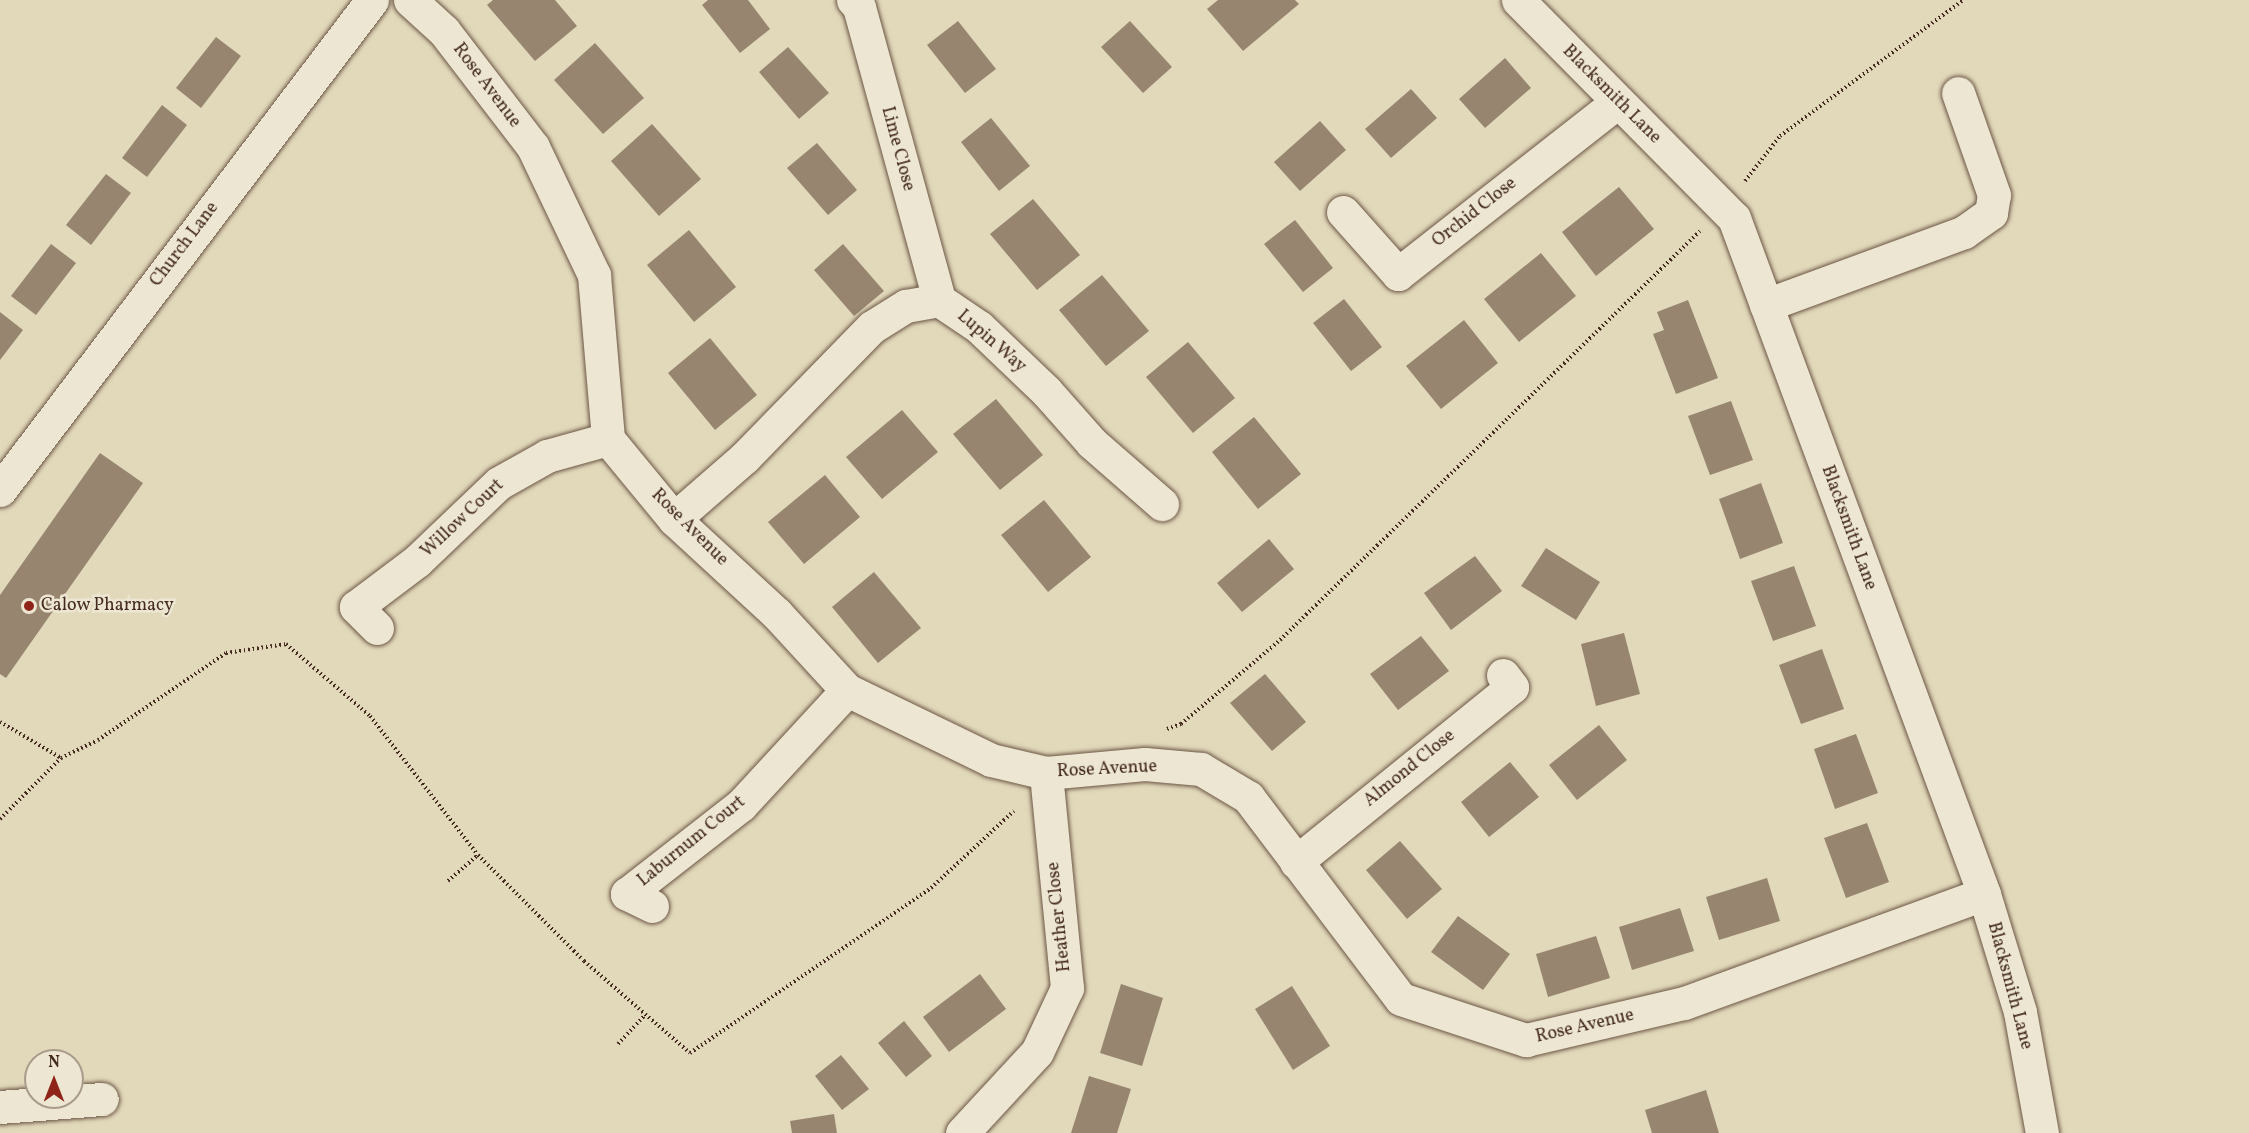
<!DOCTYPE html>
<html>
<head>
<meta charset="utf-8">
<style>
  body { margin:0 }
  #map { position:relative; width:2249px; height:1133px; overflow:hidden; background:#e2d9ba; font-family:Vollkorn,serif }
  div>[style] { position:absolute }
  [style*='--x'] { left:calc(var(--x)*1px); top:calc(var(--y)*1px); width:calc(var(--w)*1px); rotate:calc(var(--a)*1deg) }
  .building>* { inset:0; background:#978570 }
  .path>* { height:4px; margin-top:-2px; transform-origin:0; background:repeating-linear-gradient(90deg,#452a1f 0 1.5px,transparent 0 4.5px) }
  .roads { filter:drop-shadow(0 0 2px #6c5646) drop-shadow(0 0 2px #6c5646) }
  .minor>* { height:33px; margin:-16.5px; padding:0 16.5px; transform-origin:16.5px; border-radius:16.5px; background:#ece6d2 }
  .dots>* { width:16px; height:16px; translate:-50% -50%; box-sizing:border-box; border:3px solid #ece6d2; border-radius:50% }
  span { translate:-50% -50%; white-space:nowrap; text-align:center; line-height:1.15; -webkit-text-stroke:5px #ece6d2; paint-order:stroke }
  .street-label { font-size:18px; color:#452a1f }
  .poi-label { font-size:18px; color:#452a1f }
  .left { translate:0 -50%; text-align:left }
  .north { position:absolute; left:24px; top:1049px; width:60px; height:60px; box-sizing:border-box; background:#ece6d2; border:2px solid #a99b8a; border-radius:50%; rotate:0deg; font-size:16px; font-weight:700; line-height:24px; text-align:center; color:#452a1f }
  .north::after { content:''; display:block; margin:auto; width:21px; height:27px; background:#8f2418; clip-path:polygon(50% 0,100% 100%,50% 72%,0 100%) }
</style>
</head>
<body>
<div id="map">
  <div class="building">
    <i style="clip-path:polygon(493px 0,555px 0,577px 26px,535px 61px,487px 5px)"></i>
    <i style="clip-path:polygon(708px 0,748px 0,770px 29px,740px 53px,702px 5px)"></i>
    <i style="clip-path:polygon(1218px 0,1295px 0,1299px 4px,1243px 51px,1207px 9px)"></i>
    <i style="clip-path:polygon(958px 21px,996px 69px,965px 93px,927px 45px)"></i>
    <i style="clip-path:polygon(1130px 21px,1172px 67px,1143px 93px,1101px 47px)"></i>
    <i style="clip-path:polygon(216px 37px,241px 56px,201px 108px,176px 88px)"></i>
    <i style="clip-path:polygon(595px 43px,644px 98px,603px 134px,554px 80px)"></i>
    <i style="clip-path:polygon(788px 47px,829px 93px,799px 119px,759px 72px)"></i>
    <i style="clip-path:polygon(1505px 58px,1531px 88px,1485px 128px,1459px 99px)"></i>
    <i style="clip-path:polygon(1411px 89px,1437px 118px,1391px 158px,1365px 129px)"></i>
    <i style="clip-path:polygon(162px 105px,187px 125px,147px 177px,122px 158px)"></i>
    <i style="clip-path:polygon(991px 118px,1030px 166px,999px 191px,961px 142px)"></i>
    <i style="clip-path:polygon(1320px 121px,1346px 150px,1300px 191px,1274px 162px)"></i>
    <i style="clip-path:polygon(652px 124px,701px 179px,659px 216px,611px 161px)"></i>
    <i style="clip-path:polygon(817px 143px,857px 190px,828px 215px,787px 168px)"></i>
    <i style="clip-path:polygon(106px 174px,131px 193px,91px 245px,66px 225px)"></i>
    <i style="clip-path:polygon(1619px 187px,1654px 229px,1596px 276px,1562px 232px)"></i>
    <i style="clip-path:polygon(1033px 199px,1080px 255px,1037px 290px,990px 234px)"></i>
    <i style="clip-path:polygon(1295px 220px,1333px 268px,1303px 292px,1264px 244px)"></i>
    <i style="clip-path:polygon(689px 230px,736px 287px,694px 322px,647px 265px)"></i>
    <i style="clip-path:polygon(51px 244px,76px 263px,36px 315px,11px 296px)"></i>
    <i style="clip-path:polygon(843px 244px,884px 291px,854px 316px,814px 270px)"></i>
    <i style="clip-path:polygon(1541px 253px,1576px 296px,1519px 342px,1484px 299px)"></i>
    <i style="clip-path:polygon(1102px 275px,1149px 331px,1106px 366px,1059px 310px)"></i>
    <i style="clip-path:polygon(1344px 299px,1382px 347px,1351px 371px,1313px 323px)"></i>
    <i style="clip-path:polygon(1688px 300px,1718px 378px,1676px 394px,1653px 334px,1664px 330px,1657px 312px)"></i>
    <i style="clip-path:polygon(0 312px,23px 330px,0 360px)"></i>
    <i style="clip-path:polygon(1464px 320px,1498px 363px,1441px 409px,1406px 366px)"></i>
    <i style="clip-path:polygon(710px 338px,757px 395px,715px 430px,668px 373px)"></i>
    <i style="clip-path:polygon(1188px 342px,1235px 398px,1193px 433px,1146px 377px)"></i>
    <i style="clip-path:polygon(996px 399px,1043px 455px,1000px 490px,953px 434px)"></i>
    <i style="clip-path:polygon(1731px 401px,1753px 460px,1710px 475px,1688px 416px)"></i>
    <i style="clip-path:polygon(902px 410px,938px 452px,882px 499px,846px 457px)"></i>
    <i style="clip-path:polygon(1254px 417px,1301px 474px,1258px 509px,1212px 452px)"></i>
    <i style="clip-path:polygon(100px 453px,143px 483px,6px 678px,0 674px,0 595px)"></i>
    <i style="clip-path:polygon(825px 475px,860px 517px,804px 564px,768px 522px)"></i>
    <i style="clip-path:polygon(1761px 483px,1783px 543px,1740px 559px,1719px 499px)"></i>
    <i style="clip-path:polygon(1044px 500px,1091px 557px,1048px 592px,1001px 535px)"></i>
    <i style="clip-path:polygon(1269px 539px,1294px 569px,1242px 612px,1217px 583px)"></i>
    <i style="clip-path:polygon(1546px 548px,1600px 582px,1576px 620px,1521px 586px)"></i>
    <i style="clip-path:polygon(1475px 556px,1502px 591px,1451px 630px,1424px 593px)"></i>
    <i style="clip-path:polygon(1794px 566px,1816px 626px,1773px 641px,1751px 581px)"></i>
    <i style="clip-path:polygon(874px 572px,921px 628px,878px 663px,832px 607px)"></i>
    <i style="clip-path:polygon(1624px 633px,1640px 694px,1596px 706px,1581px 644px)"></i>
    <i style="clip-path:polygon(1421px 636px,1449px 671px,1398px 710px,1370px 674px)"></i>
    <i style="clip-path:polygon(1822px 649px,1844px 709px,1801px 724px,1779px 665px)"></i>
    <i style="clip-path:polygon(1265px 674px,1306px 722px,1272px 751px,1230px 703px)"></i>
    <i style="clip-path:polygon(1599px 725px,1627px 760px,1577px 800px,1549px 765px)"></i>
    <i style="clip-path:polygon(1856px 734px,1878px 793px,1835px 809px,1814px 749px)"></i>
    <i style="clip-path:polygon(1510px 762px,1539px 797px,1489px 837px,1461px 802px)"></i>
    <i style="clip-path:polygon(1867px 823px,1889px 882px,1846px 898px,1824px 838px)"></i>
    <i style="clip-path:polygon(1400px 841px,1442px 889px,1407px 919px,1366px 870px)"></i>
    <i style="clip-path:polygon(1767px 878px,1780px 921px,1719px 940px,1706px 897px)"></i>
    <i style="clip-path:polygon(1680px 908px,1694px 951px,1632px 970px,1619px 927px)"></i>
    <i style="clip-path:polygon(1458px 916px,1510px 954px,1483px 990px,1431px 952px)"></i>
    <i style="clip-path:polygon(1596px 936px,1610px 978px,1548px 997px,1536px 954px)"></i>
    <i style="clip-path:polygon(980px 974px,1006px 1009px,949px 1052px,923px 1017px)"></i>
    <i style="clip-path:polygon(1121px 984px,1163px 998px,1142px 1066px,1100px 1053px)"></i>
    <i style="clip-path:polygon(1292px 986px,1330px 1046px,1293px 1070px,1255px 1009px)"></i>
    <i style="clip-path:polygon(904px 1021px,932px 1056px,906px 1077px,878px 1043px)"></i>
    <i style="clip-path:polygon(841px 1055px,869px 1089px,842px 1110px,815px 1076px)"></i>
    <i style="clip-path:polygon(1089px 1076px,1131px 1089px,1117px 1133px,1071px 1133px)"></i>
    <i style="clip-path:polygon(1706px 1090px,1719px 1133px,1652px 1133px,1645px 1110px)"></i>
    <i style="clip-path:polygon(834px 1114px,837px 1133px,792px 1133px,790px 1121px)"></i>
  </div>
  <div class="path">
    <i style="--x:1745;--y:181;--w:57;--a:-52.1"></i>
    <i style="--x:1780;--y:136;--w:228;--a:-36.6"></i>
    <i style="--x:0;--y:722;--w:71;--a:30.5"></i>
    <i style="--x:1167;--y:729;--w:15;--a:-20"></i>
    <i style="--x:1181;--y:724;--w:130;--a:-40.3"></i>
    <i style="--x:1280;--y:640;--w:586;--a:-44.24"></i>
    <i style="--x:0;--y:819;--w:86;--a:-45"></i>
    <i style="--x:61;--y:758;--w:41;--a:-25.9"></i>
    <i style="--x:98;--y:740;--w:155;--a:-34.2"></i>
    <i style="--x:226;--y:653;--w:61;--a:-8.5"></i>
    <i style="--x:286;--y:644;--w:111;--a:40.6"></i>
    <i style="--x:370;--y:716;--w:176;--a:52.2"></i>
    <i style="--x:478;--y:855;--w:150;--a:45"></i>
    <i style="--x:584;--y:961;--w:140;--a:41"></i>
    <i style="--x:690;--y:1053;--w:292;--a:-34.4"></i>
    <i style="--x:931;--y:888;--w:113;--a:-42.9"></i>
    <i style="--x:448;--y:881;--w:40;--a:-41"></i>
    <i style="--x:618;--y:1044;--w:40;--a:-47"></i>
  </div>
  <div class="roads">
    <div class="minor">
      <i style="--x:410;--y:0;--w:46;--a:42.4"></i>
      <i style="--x:444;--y:31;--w:146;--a:52.5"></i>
      <i style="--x:533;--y:147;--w:142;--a:64.5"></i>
      <i style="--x:594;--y:275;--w:165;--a:85.1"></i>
      <i style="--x:608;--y:439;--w:104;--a:50.5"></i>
      <i style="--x:674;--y:519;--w:140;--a:42.7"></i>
      <i style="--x:777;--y:614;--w:103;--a:47.4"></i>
      <i style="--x:847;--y:690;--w:160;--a:25.9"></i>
      <i style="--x:991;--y:760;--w:57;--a:13.3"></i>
      <i style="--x:1046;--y:773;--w:99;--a:-5.2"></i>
      <i style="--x:1145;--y:764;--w:56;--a:5.1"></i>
      <i style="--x:1201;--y:769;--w:55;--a:30.8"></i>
      <i style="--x:1248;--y:797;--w:253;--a:52.9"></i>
      <i style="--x:1401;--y:999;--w:132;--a:18.2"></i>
      <i style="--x:1526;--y:1040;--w:162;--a:-13.2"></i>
      <i style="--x:1684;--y:1003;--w:319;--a:-20"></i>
      <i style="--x:853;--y:0;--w:9;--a:49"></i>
      <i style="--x:859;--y:7;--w:304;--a:74.7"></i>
      <i style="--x:1518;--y:0;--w:307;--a:45.3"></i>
      <i style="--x:1734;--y:218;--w:721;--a:69.7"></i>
      <i style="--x:1984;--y:894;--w:123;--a:73"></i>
      <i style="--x:2020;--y:1012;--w:123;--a:79.7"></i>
      <i style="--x:1343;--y:212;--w:83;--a:48.4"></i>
      <i style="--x:1398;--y:274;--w:278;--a:-38.1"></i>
      <i style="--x:1766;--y:305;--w:211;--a:-20.2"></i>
      <i style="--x:1964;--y:232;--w:33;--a:-35"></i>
      <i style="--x:1991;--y:213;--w:18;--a:-81"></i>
      <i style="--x:1994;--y:195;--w:108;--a:-109.4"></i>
      <i style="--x:0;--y:490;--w:615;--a:-52.79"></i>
      <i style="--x:674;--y:519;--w:93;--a:-41.1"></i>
      <i style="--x:744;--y:458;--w:183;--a:-45.7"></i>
      <i style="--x:872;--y:327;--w:40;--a:-32"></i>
      <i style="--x:906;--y:306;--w:34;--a:-10"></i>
      <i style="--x:939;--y:300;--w:48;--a:34"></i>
      <i style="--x:979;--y:327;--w:93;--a:43.7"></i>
      <i style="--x:1046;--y:391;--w:69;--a:48.5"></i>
      <i style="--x:1092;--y:443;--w:93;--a:41.1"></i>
      <i style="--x:377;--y:628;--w:30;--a:-135"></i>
      <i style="--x:356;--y:607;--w:76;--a:-37"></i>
      <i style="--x:417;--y:561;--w:113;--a:-43.6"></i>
      <i style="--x:499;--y:483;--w:55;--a:-29.4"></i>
      <i style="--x:547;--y:456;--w:63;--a:-15.6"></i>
      <i style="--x:1296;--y:862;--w:278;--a:-39"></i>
      <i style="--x:1512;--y:687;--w:15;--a:-127"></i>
      <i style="--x:652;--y:906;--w:28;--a:-154"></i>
      <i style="--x:627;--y:894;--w:145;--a:-38"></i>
      <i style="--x:741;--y:805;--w:156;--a:-47.3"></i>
      <i style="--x:0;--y:1107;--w:102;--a:-4.5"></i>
      <i style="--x:962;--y:1133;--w:110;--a:-47.2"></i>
      <i style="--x:1037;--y:1052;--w:71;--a:-64.9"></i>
      <i style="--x:1067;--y:988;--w:216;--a:-95.6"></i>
    </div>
  </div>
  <div class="dots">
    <i style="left:29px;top:606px;background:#8f2418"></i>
  </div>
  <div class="street-label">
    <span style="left:486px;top:86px;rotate:53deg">Rose Avenue</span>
    <span style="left:1611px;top:95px;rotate:45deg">Blacksmith Lane</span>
    <span style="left:897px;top:149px;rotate:75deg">Lime Close</span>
    <span style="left:1475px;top:213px;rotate:-38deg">Orchid Close</span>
    <span style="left:185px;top:245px;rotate:-53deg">Church Lane</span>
    <span style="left:991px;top:342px;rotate:41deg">Lupin Way</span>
    <span style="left:463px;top:519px;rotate:-43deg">Willow Court</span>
    <span style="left:689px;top:528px;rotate:45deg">Rose Avenue</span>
    <span style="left:1848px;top:528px;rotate:70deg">Blacksmith Lane</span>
    <span style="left:1410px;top:769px;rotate:-39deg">Almond Close</span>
    <span style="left:1107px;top:770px;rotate:-3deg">Rose Avenue</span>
    <span style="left:692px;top:842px;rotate:-39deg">Laburnum Court</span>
    <span style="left:1060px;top:917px;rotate:-96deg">Heather Close</span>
    <span style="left:2009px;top:986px;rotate:75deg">Blacksmith Lane</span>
    <span style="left:1585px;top:1027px;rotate:-13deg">Rose Avenue</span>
  </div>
  <div class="poi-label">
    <span class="left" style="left:41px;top:606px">Calow Pharmacy</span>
  </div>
  <div class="north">N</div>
</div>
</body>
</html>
